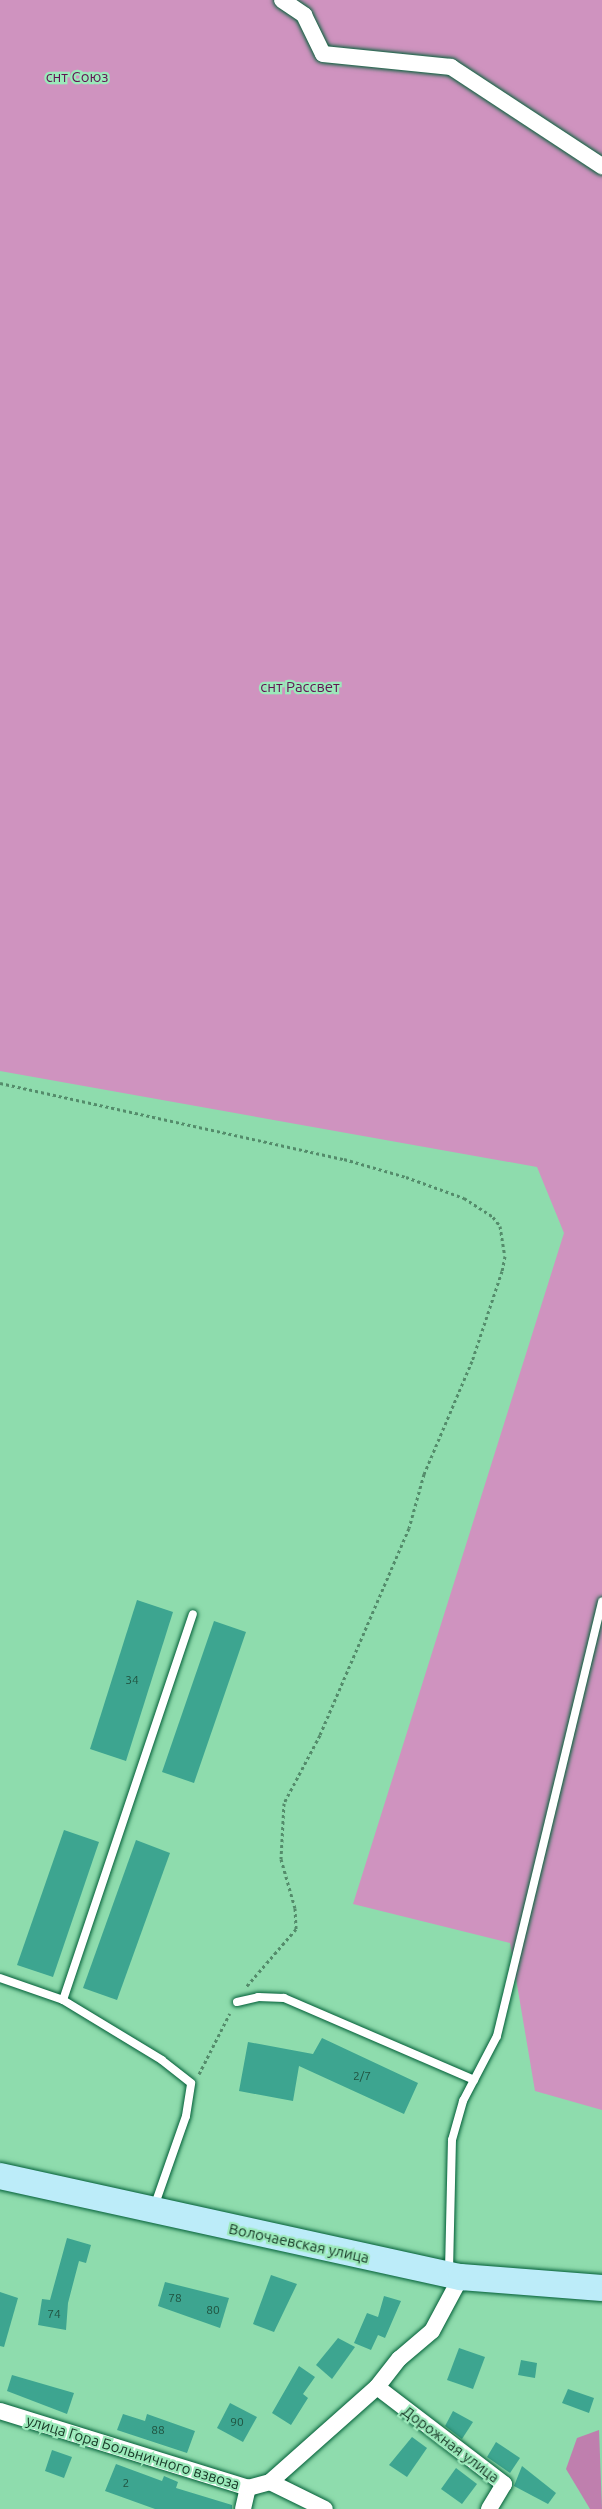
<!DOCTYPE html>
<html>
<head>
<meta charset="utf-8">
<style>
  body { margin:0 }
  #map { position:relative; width:602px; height:2509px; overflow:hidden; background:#8edcad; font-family:Ubuntu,sans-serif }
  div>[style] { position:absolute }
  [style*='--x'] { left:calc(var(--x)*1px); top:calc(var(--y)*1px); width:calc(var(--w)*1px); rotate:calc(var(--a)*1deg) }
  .green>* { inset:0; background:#cf93bf }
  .forest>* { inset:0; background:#bf7fae }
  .building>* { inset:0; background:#3da590 }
  .path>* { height:3px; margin-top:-1.5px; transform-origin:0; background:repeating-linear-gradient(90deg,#548c6b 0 3px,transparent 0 6px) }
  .roads { filter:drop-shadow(0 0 2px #005e37) drop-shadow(0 0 2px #005e37) }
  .service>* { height:8px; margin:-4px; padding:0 4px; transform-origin:4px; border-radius:4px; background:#fff }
  .minor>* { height:16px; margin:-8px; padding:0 8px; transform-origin:8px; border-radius:8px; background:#fff }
  .primary>* { height:26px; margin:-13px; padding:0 13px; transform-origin:13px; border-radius:13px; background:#bcecf9 }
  span { translate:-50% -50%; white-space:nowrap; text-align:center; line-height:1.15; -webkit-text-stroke:4.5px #9be9ba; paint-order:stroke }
  .number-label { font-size:12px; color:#205340 }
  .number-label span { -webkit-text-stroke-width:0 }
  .park-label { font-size:15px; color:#611453 }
  .street-label { font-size:15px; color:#173826 }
</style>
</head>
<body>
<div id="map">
  <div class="green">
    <i style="clip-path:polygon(0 0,602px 0,602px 2110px,535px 2091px,510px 1943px,353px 1904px,564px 1233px,537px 1167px,0 1071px)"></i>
  </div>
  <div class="forest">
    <i style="clip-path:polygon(599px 2430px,602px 2509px,590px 2509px,566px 2469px,577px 2438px)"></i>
  </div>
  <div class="building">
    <i style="clip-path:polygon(137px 1600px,173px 1612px,126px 1761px,90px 1749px)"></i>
    <i style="clip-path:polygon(214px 1621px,246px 1632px,194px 1783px,162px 1772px)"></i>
    <i style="clip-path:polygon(64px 1830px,99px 1842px,53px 1977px,17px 1965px)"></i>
    <i style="clip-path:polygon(136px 1840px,170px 1853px,117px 2000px,83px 1988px)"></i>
    <i style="clip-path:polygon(322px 2038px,418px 2083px,404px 2114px,299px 2066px,293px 2101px,239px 2091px,248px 2042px,313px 2054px)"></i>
    <i style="clip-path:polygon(67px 2238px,91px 2245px,86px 2263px,79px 2261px,68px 2303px,66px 2330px,38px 2325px,42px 2299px,50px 2300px)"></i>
    <i style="clip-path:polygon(271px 2275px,297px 2284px,274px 2332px,253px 2324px)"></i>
    <i style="clip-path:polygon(165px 2282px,229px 2298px,220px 2328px,158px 2306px)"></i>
    <i style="clip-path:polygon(0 2292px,18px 2298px,4px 2347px,0 2346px)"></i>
    <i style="clip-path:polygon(384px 2296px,401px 2301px,385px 2338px,378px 2335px,371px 2350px,354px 2343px,367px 2313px,378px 2317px)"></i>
    <i style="clip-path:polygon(338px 2338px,355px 2347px,332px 2379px,316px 2365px)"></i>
    <i style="clip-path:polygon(459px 2348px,485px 2357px,473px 2389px,447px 2380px)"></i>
    <i style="clip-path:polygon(521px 2360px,537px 2363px,535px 2378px,518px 2375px)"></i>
    <i style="clip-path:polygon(299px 2366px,315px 2377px,303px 2394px,308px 2398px,291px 2425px,272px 2413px)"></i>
    <i style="clip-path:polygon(12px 2375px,74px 2393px,67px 2414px,7px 2391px)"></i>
    <i style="clip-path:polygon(568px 2389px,594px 2398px,589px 2413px,562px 2403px)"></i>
    <i style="clip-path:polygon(230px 2403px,257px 2417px,243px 2442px,217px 2428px)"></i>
    <i style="clip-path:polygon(453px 2411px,473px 2422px,462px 2439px,445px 2426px)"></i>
    <i style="clip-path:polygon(123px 2414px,145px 2421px,147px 2414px,195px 2431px,187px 2453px,117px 2430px)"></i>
    <i style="clip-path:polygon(412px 2437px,427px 2448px,407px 2477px,389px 2465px)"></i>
    <i style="clip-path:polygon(496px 2442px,520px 2458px,510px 2473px,487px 2457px)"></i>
    <i style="clip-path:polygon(52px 2450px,72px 2457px,64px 2478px,45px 2471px)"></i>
    <i style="clip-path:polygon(116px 2464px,162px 2481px,164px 2476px,178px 2482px,176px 2488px,232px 2505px,232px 2509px,155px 2509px,105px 2491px)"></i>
    <i style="clip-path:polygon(522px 2466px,556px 2493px,548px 2504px,514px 2486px)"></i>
    <i style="clip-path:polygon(456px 2468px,477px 2484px,462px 2504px,441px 2489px)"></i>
  </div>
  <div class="path">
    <i style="--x:0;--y:1083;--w:352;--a:12.5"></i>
    <i style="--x:344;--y:1159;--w:65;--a:16.2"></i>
    <i style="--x:406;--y:1177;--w:62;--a:19.9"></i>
    <i style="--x:464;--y:1198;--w:35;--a:33"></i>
    <i style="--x:493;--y:1217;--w:11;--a:52"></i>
    <i style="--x:500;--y:1226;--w:30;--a:81"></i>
    <i style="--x:505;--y:1256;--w:15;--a:101"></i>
    <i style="--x:502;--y:1271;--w:95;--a:108.4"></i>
    <i style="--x:472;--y:1361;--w:123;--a:113"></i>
    <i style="--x:424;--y:1474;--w:56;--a:105.5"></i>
    <i style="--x:409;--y:1528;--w:225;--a:113.3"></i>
    <i style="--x:320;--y:1735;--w:77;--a:117.9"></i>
    <i style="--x:284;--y:1803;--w:56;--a:93.1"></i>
    <i style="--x:281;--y:1859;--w:51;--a:74.1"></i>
    <i style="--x:295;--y:1908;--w:21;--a:87"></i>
    <i style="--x:296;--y:1929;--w:77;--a:130.8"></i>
    <i style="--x:199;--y:2074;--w:68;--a:-63.1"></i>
  </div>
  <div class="roads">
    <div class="service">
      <i style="--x:0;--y:1978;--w:67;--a:19.2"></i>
      <i style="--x:237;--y:2002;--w:22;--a:-13"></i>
      <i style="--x:258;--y:1997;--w:26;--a:2"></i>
      <i style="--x:284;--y:1998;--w:207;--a:23.3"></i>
      <i style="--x:154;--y:2207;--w:96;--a:-70.6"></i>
      <i style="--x:186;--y:2116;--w:33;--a:-81"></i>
      <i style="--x:191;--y:2083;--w:37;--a:-142"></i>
      <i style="--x:162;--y:2060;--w:116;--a:-148.8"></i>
      <i style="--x:63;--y:2000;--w:407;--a:-71.4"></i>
      <i style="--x:449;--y:2271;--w:131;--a:-88.7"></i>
      <i style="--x:452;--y:2140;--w:41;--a:-74.2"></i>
      <i style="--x:463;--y:2101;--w:73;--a:-62.4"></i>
      <i style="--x:497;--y:2036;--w:447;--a:-76.4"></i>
    </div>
    <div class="minor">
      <i style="--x:282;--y:0;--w:27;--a:34"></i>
      <i style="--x:304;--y:15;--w:43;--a:64"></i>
      <i style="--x:323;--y:54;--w:129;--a:5.8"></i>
      <i style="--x:451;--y:67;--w:181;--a:33.3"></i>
      <i style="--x:377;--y:2387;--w:160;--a:37.4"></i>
      <i style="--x:504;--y:2484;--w:29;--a:121"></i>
      <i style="--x:0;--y:2411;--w:260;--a:17.2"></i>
      <i style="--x:248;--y:2488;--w:23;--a:-15"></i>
      <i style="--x:270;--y:2482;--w:143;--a:-41.6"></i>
      <i style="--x:377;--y:2387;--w:36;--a:-52"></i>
      <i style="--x:399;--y:2359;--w:43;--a:-40.3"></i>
      <i style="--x:432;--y:2331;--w:61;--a:-61.8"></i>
      <i style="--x:270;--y:2482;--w:61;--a:26.1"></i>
      <i style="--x:243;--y:2509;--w:22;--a:-77"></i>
    </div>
    <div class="primary">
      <i style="--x:0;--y:2176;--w:472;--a:12.4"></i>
      <i style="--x:461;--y:2277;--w:141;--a:4.5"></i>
    </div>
  </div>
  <div class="number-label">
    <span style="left:132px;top:1680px">34</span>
    <span style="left:362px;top:2076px">2/7</span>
    <span style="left:175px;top:2298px">78</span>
    <span style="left:213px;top:2310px">80</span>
    <span style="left:54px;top:2314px">74</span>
    <span style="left:237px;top:2422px">90</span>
    <span style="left:158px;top:2430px">88</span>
    <span style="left:126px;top:2483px">2</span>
  </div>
  <div class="park-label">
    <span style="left:77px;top:77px">снт Союз</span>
    <span style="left:300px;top:687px">снт Рассвет</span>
  </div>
  <div class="street-label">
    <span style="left:299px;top:2243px;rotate:12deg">Волочаевская улица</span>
    <span style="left:451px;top:2444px;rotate:37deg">Дорожная улица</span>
    <span style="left:133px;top:2452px;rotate:17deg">улица Гора Больничного взвоза</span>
  </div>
</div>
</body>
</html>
